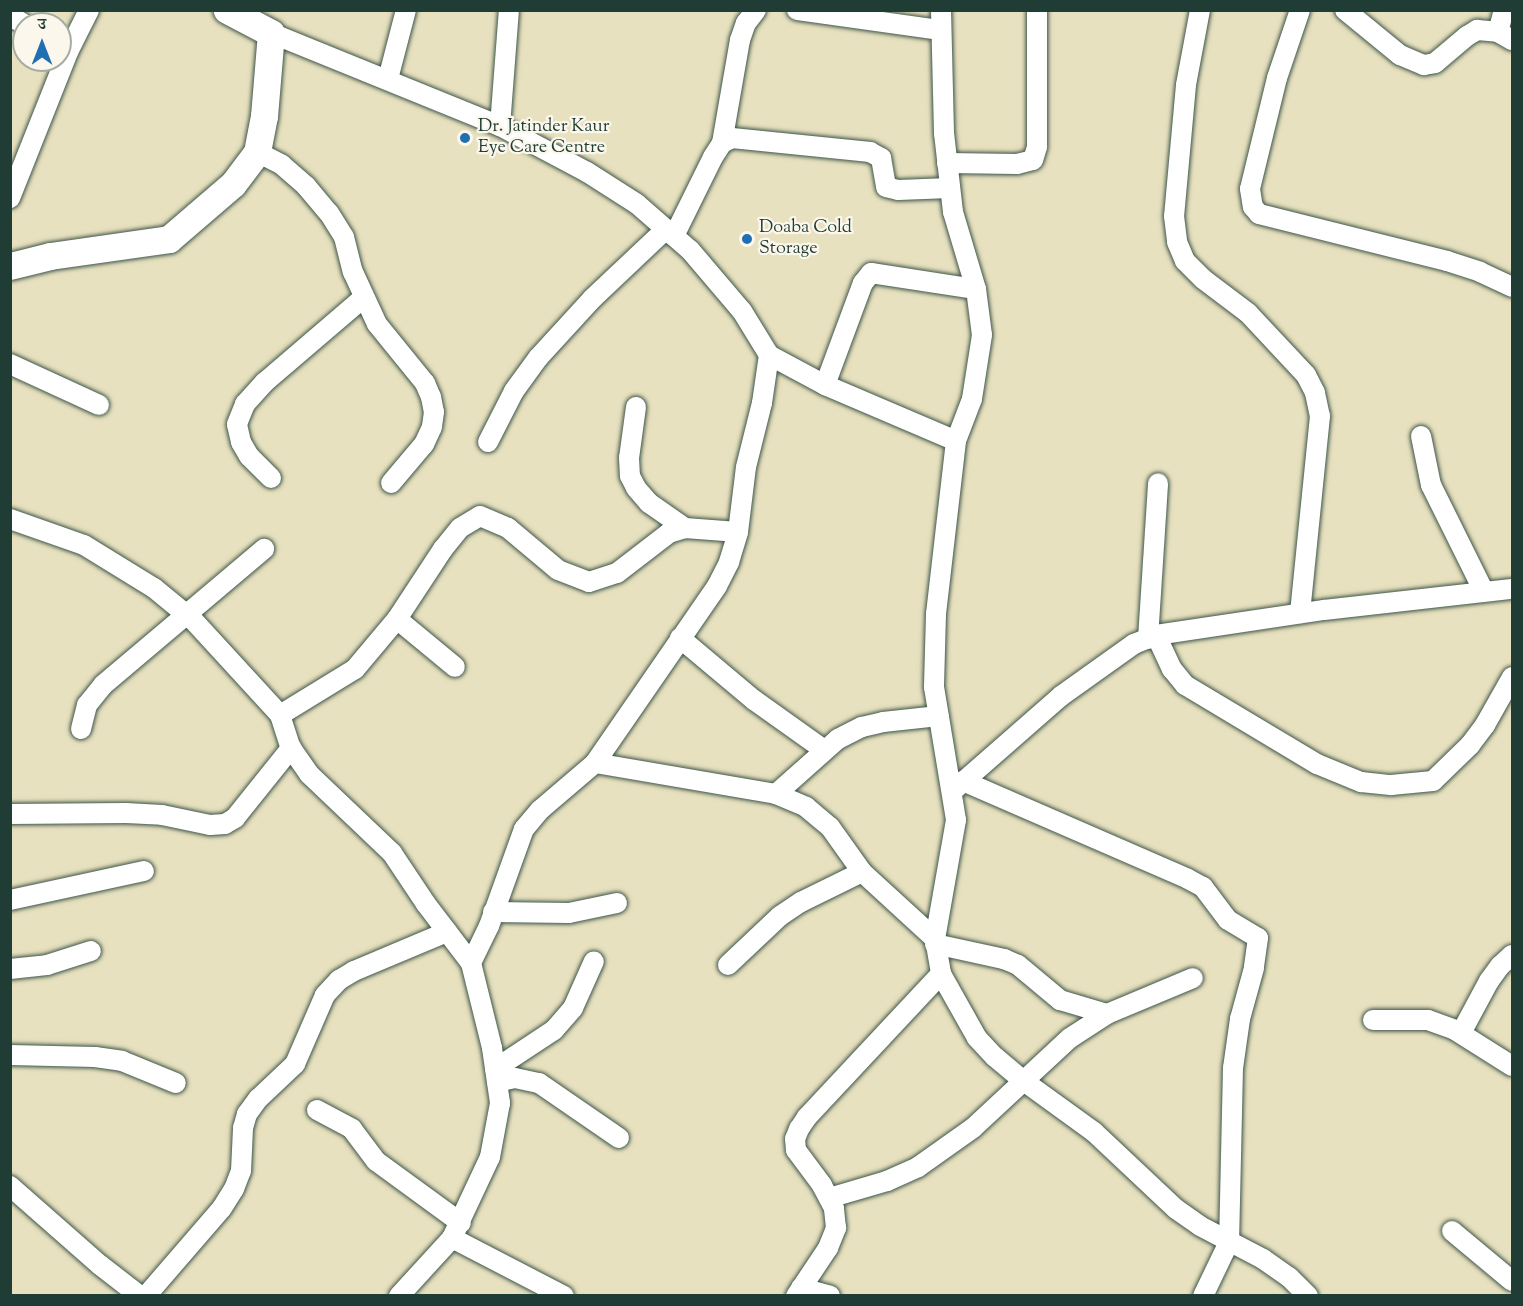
<!DOCTYPE html>
<html>
<head>
<meta charset="utf-8">
<style>
  body { margin:0 }
  #map { position:relative; width:1523px; height:1306px; overflow:hidden; background:#e8e1bf; font-family:"Sorts Mill Goudy","Noto Serif Devanagari",serif }
  div>[style] { position:absolute }
  [style*='--x'] { left:calc(var(--x)*1px); top:calc(var(--y)*1px); width:calc(var(--w)*1px); rotate:calc(var(--a)*1deg) }
  .roads { filter:drop-shadow(0 0 2px #3d5649) drop-shadow(0 0 2px #3d5649) }
  .street>* { height:20px; margin:-10px; padding:0 10px; transform-origin:10px; border-radius:10px; background:#fff }
  .secondary>* { height:27px; margin:-13.5px; padding:0 13.5px; transform-origin:13.5px; border-radius:13.5px; background:#fff }
  .dots>* { width:16px; height:16px; translate:-50% -50%; box-sizing:border-box; border:3px solid #fbf7ec; border-radius:50% }
  span { translate:-50% -50%; white-space:nowrap; text-align:center; line-height:1.15; -webkit-text-stroke:4.5px #fbf7ec; paint-order:stroke }
  .poi-label { font-size:18px; color:#1f3d34 }
  .left { translate:0 -50%; text-align:left }
  .frame { position:absolute; inset:0; border:12px solid #1f3d34; pointer-events:none }
  .north { position:absolute; left:12px; top:12px; width:60px; height:60px; box-sizing:border-box; background:#fbf7ec; border:2px solid #a3ada2; border-radius:50%; rotate:0deg; font-size:16px; font-weight:700; line-height:24px; text-align:center; color:#1f3d34 }
  .north::after { content:''; display:block; margin:auto; width:21px; height:27px; background:#1f6fb2; clip-path:polygon(50% 0,100% 100%,50% 72%,0 100%) }
</style>
</head>
<body>
<div id="map">
  <div class="roads">
    <div class="street">
      <i style="--x:797;--y:10;--w:144;--a:8"></i>
      <i style="--x:941;--y:10;--w:123;--a:88.6"></i>
      <i style="--x:944;--y:133;--w:80;--a:83.5"></i>
      <i style="--x:953;--y:212;--w:80;--a:73.4"></i>
      <i style="--x:976;--y:289;--w:46;--a:82.6"></i>
      <i style="--x:982;--y:335;--w:65;--a:98.9"></i>
      <i style="--x:972;--y:399;--w:45;--a:110.9"></i>
      <i style="--x:1200;--y:10;--w:76;--a:100.6"></i>
      <i style="--x:1186;--y:85;--w:132;--a:95.2"></i>
      <i style="--x:1174;--y:216;--w:26;--a:83"></i>
      <i style="--x:1177;--y:242;--w:21;--a:67"></i>
      <i style="--x:1185;--y:261;--w:25;--a:45"></i>
      <i style="--x:1203;--y:279;--w:56;--a:37.1"></i>
      <i style="--x:1248;--y:313;--w:85;--a:46.9"></i>
      <i style="--x:1306;--y:375;--w:20;--a:63"></i>
      <i style="--x:1315;--y:393;--w:24;--a:78"></i>
      <i style="--x:1320;--y:416;--w:198;--a:95.8"></i>
      <i style="--x:1300;--y:10;--w:72;--a:108.7"></i>
      <i style="--x:1277;--y:78;--w:114;--a:103.7"></i>
      <i style="--x:1250;--y:189;--w:18;--a:81"></i>
      <i style="--x:1253;--y:207;--w:9;--a:49"></i>
      <i style="--x:1259;--y:214;--w:194;--a:14"></i>
      <i style="--x:1447;--y:261;--w:35;--a:18"></i>
      <i style="--x:1480;--y:272;--w:35;--a:25"></i>
      <i style="--x:1345;--y:10;--w:71;--a:39.3"></i>
      <i style="--x:1400;--y:55;--w:26;--a:23"></i>
      <i style="--x:1424;--y:65;--w:11;--a:-10"></i>
      <i style="--x:1435;--y:63;--w:42;--a:-40.2"></i>
      <i style="--x:1467;--y:36;--w:12;--a:-31"></i>
      <i style="--x:1477;--y:30;--w:21;--a:5"></i>
      <i style="--x:1498;--y:32;--w:16;--a:30"></i>
      <i style="--x:10;--y:16;--w:16;--a:30"></i>
      <i style="--x:1498;--y:32;--w:23;--a:-75"></i>
      <i style="--x:271;--y:33;--w:247;--a:22.1"></i>
      <i style="--x:500;--y:126;--w:98;--a:27.9"></i>
      <i style="--x:587;--y:172;--w:59;--a:32.6"></i>
      <i style="--x:637;--y:204;--w:70;--a:41"></i>
      <i style="--x:690;--y:250;--w:80;--a:49.6"></i>
      <i style="--x:742;--y:311;--w:52;--a:58.5"></i>
      <i style="--x:769;--y:355;--w:64;--a:28.2"></i>
      <i style="--x:825;--y:385;--w:142;--a:23.1"></i>
      <i style="--x:956;--y:441;--w:174;--a:96.6"></i>
      <i style="--x:936;--y:614;--w:73;--a:91.6"></i>
      <i style="--x:934;--y:687;--w:135;--a:80.6"></i>
      <i style="--x:956;--y:820;--w:121;--a:100"></i>
      <i style="--x:935;--y:939;--w:36;--a:80"></i>
      <i style="--x:941;--y:974;--w:73;--a:60.6"></i>
      <i style="--x:977;--y:1038;--w:26;--a:47"></i>
      <i style="--x:995;--y:1057;--w:39;--a:40"></i>
      <i style="--x:1025;--y:1082;--w:85;--a:35.9"></i>
      <i style="--x:1094;--y:1132;--w:112;--a:43.2"></i>
      <i style="--x:1176;--y:1209;--w:29;--a:35"></i>
      <i style="--x:1200;--y:1226;--w:71;--a:27.6"></i>
      <i style="--x:1263;--y:1259;--w:32;--a:35"></i>
      <i style="--x:1289;--y:1277;--w:27;--a:45"></i>
      <i style="--x:388;--y:79;--w:71;--a:-75.4"></i>
      <i style="--x:500;--y:126;--w:116;--a:-85.6"></i>
      <i style="--x:722;--y:143;--w:105;--a:-80.1"></i>
      <i style="--x:740;--y:40;--w:18;--a:-71"></i>
      <i style="--x:746;--y:23;--w:16;--a:-52"></i>
      <i style="--x:257;--y:152;--w:28;--a:27"></i>
      <i style="--x:282;--y:165;--w:32;--a:41"></i>
      <i style="--x:306;--y:186;--w:35;--a:50"></i>
      <i style="--x:329;--y:213;--w:28;--a:58"></i>
      <i style="--x:344;--y:237;--w:36;--a:76"></i>
      <i style="--x:353;--y:272;--w:57;--a:65.2"></i>
      <i style="--x:377;--y:324;--w:76;--a:50.9"></i>
      <i style="--x:425;--y:383;--w:15;--a:67"></i>
      <i style="--x:431;--y:397;--w:15;--a:79"></i>
      <i style="--x:434;--y:412;--w:15;--a:98"></i>
      <i style="--x:432;--y:427;--w:19;--a:115"></i>
      <i style="--x:424;--y:444;--w:51;--a:130.2"></i>
      <i style="--x:947;--y:163;--w:70;--a:0.8"></i>
      <i style="--x:1017;--y:164;--w:16;--a:-14"></i>
      <i style="--x:1033;--y:160;--w:14;--a:-73"></i>
      <i style="--x:1037;--y:147;--w:137;--a:-90"></i>
      <i style="--x:10;--y:198;--w:157;--a:-68.3"></i>
      <i style="--x:68;--y:52;--w:47;--a:-63.4"></i>
      <i style="--x:674;--y:236;--w:88;--a:-63.7"></i>
      <i style="--x:713;--y:157;--w:17;--a:-57"></i>
      <i style="--x:722;--y:143;--w:11;--a:-27"></i>
      <i style="--x:732;--y:138;--w:139;--a:5.8"></i>
      <i style="--x:870;--y:152;--w:13;--a:29"></i>
      <i style="--x:881;--y:158;--w:29;--a:80"></i>
      <i style="--x:886;--y:187;--w:12;--a:14"></i>
      <i style="--x:898;--y:190;--w:52;--a:-2.2"></i>
      <i style="--x:10;--y:364;--w:98;--a:24.7"></i>
      <i style="--x:825;--y:385;--w:109;--a:-69.6"></i>
      <i style="--x:863;--y:283;--w:13;--a:-51"></i>
      <i style="--x:871;--y:273;--w:106;--a:8.7"></i>
      <i style="--x:636;--y:407;--w:51;--a:97.8"></i>
      <i style="--x:629;--y:458;--w:18;--a:87"></i>
      <i style="--x:630;--y:476;--w:13;--a:63"></i>
      <i style="--x:636;--y:488;--w:20;--a:49"></i>
      <i style="--x:649;--y:503;--w:44;--a:34.8"></i>
      <i style="--x:1421;--y:436;--w:50;--a:78.5"></i>
      <i style="--x:1431;--y:485;--w:119;--a:63.6"></i>
      <i style="--x:488;--y:442;--w:57;--a:-63"></i>
      <i style="--x:514;--y:391;--w:41;--a:-54"></i>
      <i style="--x:538;--y:358;--w:81;--a:-47.5"></i>
      <i style="--x:593;--y:298;--w:100;--a:-43.4"></i>
      <i style="--x:271;--y:478;--w:31;--a:-135"></i>
      <i style="--x:249;--y:456;--w:16;--a:-120"></i>
      <i style="--x:241;--y:442;--w:18;--a:-103"></i>
      <i style="--x:237;--y:424;--w:22;--a:-68"></i>
      <i style="--x:245;--y:404;--w:30;--a:-48"></i>
      <i style="--x:265;--y:382;--w:129;--a:-40.6"></i>
      <i style="--x:10;--y:519;--w:78;--a:19.4"></i>
      <i style="--x:84;--y:545;--w:82;--a:31.6"></i>
      <i style="--x:154;--y:588;--w:50;--a:39.4"></i>
      <i style="--x:193;--y:620;--w:129;--a:47.5"></i>
      <i style="--x:280;--y:715;--w:35;--a:72"></i>
      <i style="--x:291;--y:748;--w:32;--a:55"></i>
      <i style="--x:309;--y:774;--w:115;--a:43.6"></i>
      <i style="--x:392;--y:853;--w:61;--a:56.3"></i>
      <i style="--x:426;--y:904;--w:74;--a:52.7"></i>
      <i style="--x:471;--y:963;--w:88;--a:76.1"></i>
      <i style="--x:492;--y:1048;--w:56;--a:81.7"></i>
      <i style="--x:500;--y:1103;--w:55;--a:100.5"></i>
      <i style="--x:490;--y:1157;--w:89;--a:115.1"></i>
      <i style="--x:397;--y:619;--w:75;--a:39.6"></i>
      <i style="--x:1156;--y:635;--w:38;--a:65"></i>
      <i style="--x:1172;--y:669;--w:21;--a:51"></i>
      <i style="--x:1185;--y:685;--w:154;--a:30.9"></i>
      <i style="--x:1317;--y:764;--w:48;--a:22.2"></i>
      <i style="--x:1361;--y:782;--w:30;--a:6"></i>
      <i style="--x:1391;--y:785;--w:42;--a:-5.4"></i>
      <i style="--x:1433;--y:781;--w:52;--a:-44.2"></i>
      <i style="--x:1470;--y:745;--w:25;--a:-53"></i>
      <i style="--x:1485;--y:725;--w:55;--a:-60.6"></i>
      <i style="--x:680;--y:638;--w:97;--a:40"></i>
      <i style="--x:754;--y:700;--w:86;--a:35.5"></i>
      <i style="--x:1148;--y:639;--w:156;--a:-86.3"></i>
      <i style="--x:280;--y:715;--w:88;--a:-31.5"></i>
      <i style="--x:355;--y:669;--w:65;--a:-50"></i>
      <i style="--x:397;--y:619;--w:84;--a:-56.7"></i>
      <i style="--x:443;--y:549;--w:27;--a:-51"></i>
      <i style="--x:460;--y:528;--w:23;--a:-31"></i>
      <i style="--x:480;--y:516;--w:30;--a:23"></i>
      <i style="--x:508;--y:528;--w:65;--a:40"></i>
      <i style="--x:558;--y:570;--w:33;--a:21"></i>
      <i style="--x:589;--y:582;--w:29;--a:-18"></i>
      <i style="--x:617;--y:573;--w:66;--a:-37.6"></i>
      <i style="--x:669;--y:533;--w:17;--a:-17"></i>
      <i style="--x:685;--y:528;--w:53;--a:4.3"></i>
      <i style="--x:81;--y:729;--w:25;--a:-76"></i>
      <i style="--x:87;--y:705;--w:26;--a:-51"></i>
      <i style="--x:103;--y:685;--w:211;--a:-40.2"></i>
      <i style="--x:595;--y:763;--w:184;--a:9.7"></i>
      <i style="--x:776;--y:794;--w:33;--a:23"></i>
      <i style="--x:806;--y:807;--w:31;--a:40"></i>
      <i style="--x:830;--y:827;--w:55;--a:54.6"></i>
      <i style="--x:862;--y:872;--w:99;--a:42.5"></i>
      <i style="--x:963;--y:781;--w:245;--a:23.5"></i>
      <i style="--x:1188;--y:879;--w:17;--a:28"></i>
      <i style="--x:1203;--y:887;--w:41;--a:52.9"></i>
      <i style="--x:1228;--y:920;--w:35;--a:31"></i>
      <i style="--x:1258;--y:938;--w:30;--a:98"></i>
      <i style="--x:1254;--y:968;--w:53;--a:105.4"></i>
      <i style="--x:1240;--y:1019;--w:49;--a:98.1"></i>
      <i style="--x:1233;--y:1068;--w:174;--a:91.3"></i>
      <i style="--x:1229;--y:1242;--w:60;--a:115.7"></i>
      <i style="--x:956;--y:788;--w:140;--a:-41.2"></i>
      <i style="--x:1061;--y:696;--w:90;--a:-35.5"></i>
      <i style="--x:1134;--y:644;--w:24;--a:-22"></i>
      <i style="--x:1156;--y:635;--w:170;--a:-8.5"></i>
      <i style="--x:1324;--y:610;--w:189;--a:-6.4"></i>
      <i style="--x:776;--y:794;--w:83;--a:-41.6"></i>
      <i style="--x:838;--y:739;--w:27;--a:-27"></i>
      <i style="--x:862;--y:727;--w:22;--a:-13"></i>
      <i style="--x:883;--y:722;--w:56;--a:-6.1"></i>
      <i style="--x:10;--y:814;--w:116;--a:-0.5"></i>
      <i style="--x:126;--y:813;--w:36;--a:3"></i>
      <i style="--x:162;--y:815;--w:49;--a:11.8"></i>
      <i style="--x:210;--y:825;--w:15;--a:-4"></i>
      <i style="--x:225;--y:824;--w:12;--a:-31"></i>
      <i style="--x:235;--y:818;--w:90;--a:-51.3"></i>
      <i style="--x:10;--y:900;--w:137;--a:-12.2"></i>
      <i style="--x:493;--y:912;--w:76;--a:0.8"></i>
      <i style="--x:569;--y:913;--w:49;--a:-11.8"></i>
      <i style="--x:935;--y:944;--w:71;--a:12.3"></i>
      <i style="--x:1004;--y:959;--w:15;--a:23"></i>
      <i style="--x:1018;--y:965;--w:55;--a:39.8"></i>
      <i style="--x:1060;--y:1000;--w:49;--a:16.6"></i>
      <i style="--x:471;--y:963;--w:41;--a:-64.1"></i>
      <i style="--x:489;--y:926;--w:103;--a:-70.2"></i>
      <i style="--x:524;--y:829;--w:25;--a:-50"></i>
      <i style="--x:540;--y:810;--w:72;--a:-40.5"></i>
      <i style="--x:595;--y:763;--w:215;--a:-55.4"></i>
      <i style="--x:717;--y:586;--w:27;--a:-63"></i>
      <i style="--x:729;--y:562;--w:31;--a:-73"></i>
      <i style="--x:738;--y:532;--w:65;--a:-83"></i>
      <i style="--x:746;--y:467;--w:66;--a:-76"></i>
      <i style="--x:762;--y:403;--w:49;--a:-81.7"></i>
      <i style="--x:728;--y:965;--w:71;--a:-43.3"></i>
      <i style="--x:780;--y:916;--w:25;--a:-34"></i>
      <i style="--x:801;--y:902;--w:68;--a:-26.2"></i>
      <i style="--x:10;--y:969;--w:37;--a:-6"></i>
      <i style="--x:47;--y:965;--w:46;--a:-17.7"></i>
      <i style="--x:1373;--y:1020;--w:55;--a:0"></i>
      <i style="--x:1428;--y:1020;--w:29;--a:20"></i>
      <i style="--x:1455;--y:1030;--w:67;--a:32.3"></i>
      <i style="--x:1461;--y:1033;--w:59;--a:-61.7"></i>
      <i style="--x:1489;--y:981;--w:19;--a:-54"></i>
      <i style="--x:1500;--y:966;--w:16;--a:-43"></i>
      <i style="--x:10;--y:1055;--w:85;--a:1.3"></i>
      <i style="--x:95;--y:1057;--w:27;--a:8"></i>
      <i style="--x:122;--y:1061;--w:58;--a:22.2"></i>
      <i style="--x:495;--y:1069;--w:71;--a:-33.5"></i>
      <i style="--x:554;--y:1030;--w:29;--a:-49"></i>
      <i style="--x:573;--y:1008;--w:51;--a:-65.9"></i>
      <i style="--x:497;--y:1082;--w:18;--a:-13"></i>
      <i style="--x:515;--y:1078;--w:25;--a:12"></i>
      <i style="--x:539;--y:1083;--w:97;--a:34.5"></i>
      <i style="--x:317;--y:1110;--w:40;--a:28"></i>
      <i style="--x:352;--y:1129;--w:40;--a:53"></i>
      <i style="--x:376;--y:1161;--w:105;--a:36.1"></i>
      <i style="--x:10;--y:1186;--w:120;--a:41.3"></i>
      <i style="--x:100;--y:1265;--w:51;--a:37.8"></i>
      <i style="--x:829;--y:1198;--w:60;--a:-16.3"></i>
      <i style="--x:887;--y:1181;--w:34;--a:-24"></i>
      <i style="--x:918;--y:1167;--w:67;--a:-35.3"></i>
      <i style="--x:973;--y:1128;--w:132;--a:-42.9"></i>
      <i style="--x:1070;--y:1038;--w:44;--a:-33"></i>
      <i style="--x:1107;--y:1014;--w:93;--a:-22.7"></i>
      <i style="--x:1452;--y:1231;--w:78;--a:39.8"></i>
      <i style="--x:801;--y:1288;--w:30;--a:15"></i>
      <i style="--x:146;--y:1296;--w:116;--a:-49.2"></i>
      <i style="--x:222;--y:1208;--w:22;--a:-58"></i>
      <i style="--x:234;--y:1189;--w:19;--a:-69"></i>
      <i style="--x:241;--y:1171;--w:43;--a:-87.3"></i>
      <i style="--x:243;--y:1128;--w:15;--a:-74"></i>
      <i style="--x:247;--y:1114;--w:19;--a:-54"></i>
      <i style="--x:258;--y:1099;--w:51;--a:-43.4"></i>
      <i style="--x:295;--y:1064;--w:75;--a:-66.5"></i>
      <i style="--x:325;--y:995;--w:21;--a:-47"></i>
      <i style="--x:339;--y:980;--w:17;--a:-31"></i>
      <i style="--x:354;--y:971;--w:101;--a:-22.8"></i>
      <i style="--x:399;--y:1296;--w:79;--a:-47.6"></i>
      <i style="--x:452;--y:1238;--w:126;--a:27.4"></i>
      <i style="--x:796;--y:1296;--w:58;--a:-56.3"></i>
      <i style="--x:828;--y:1248;--w:22;--a:-68"></i>
      <i style="--x:836;--y:1228;--w:20;--a:-96"></i>
      <i style="--x:834;--y:1208;--w:26;--a:-118"></i>
      <i style="--x:822;--y:1185;--w:44;--a:-126.6"></i>
      <i style="--x:796;--y:1150;--w:11;--a:-95"></i>
      <i style="--x:795;--y:1139;--w:11;--a:-68"></i>
      <i style="--x:799;--y:1129;--w:14;--a:-56"></i>
      <i style="--x:807;--y:1117;--w:196;--a:-46.9"></i>
    </div>
    <div class="secondary">
      <i style="--x:10;--y:266;--w:41;--a:-14"></i>
      <i style="--x:50;--y:256;--w:120;--a:-8.1"></i>
      <i style="--x:169;--y:239;--w:84;--a:-40.7"></i>
      <i style="--x:233;--y:184;--w:40;--a:-53"></i>
      <i style="--x:257;--y:152;--w:37;--a:-79"></i>
      <i style="--x:264;--y:116;--w:83;--a:-85.2"></i>
      <i style="--x:271;--y:33;--w:50;--a:-152.4"></i>
    </div>
  </div>
  <div class="dots">
    <i style="left:465px;top:138px;background:#1f6fb2"></i>
    <i style="left:747px;top:239px;background:#1f6fb2"></i>
  </div>
  <div class="poi-label">
    <span class="left" style="left:478px;top:138px">Dr. Jatinder Kaur<br>Eye Care Centre</span>
    <span class="left" style="left:759px;top:239px">Doaba Cold<br>Storage</span>
  </div>
  <div class="frame"></div>
  <div class="north">उ</div>
</div>
</body>
</html>
